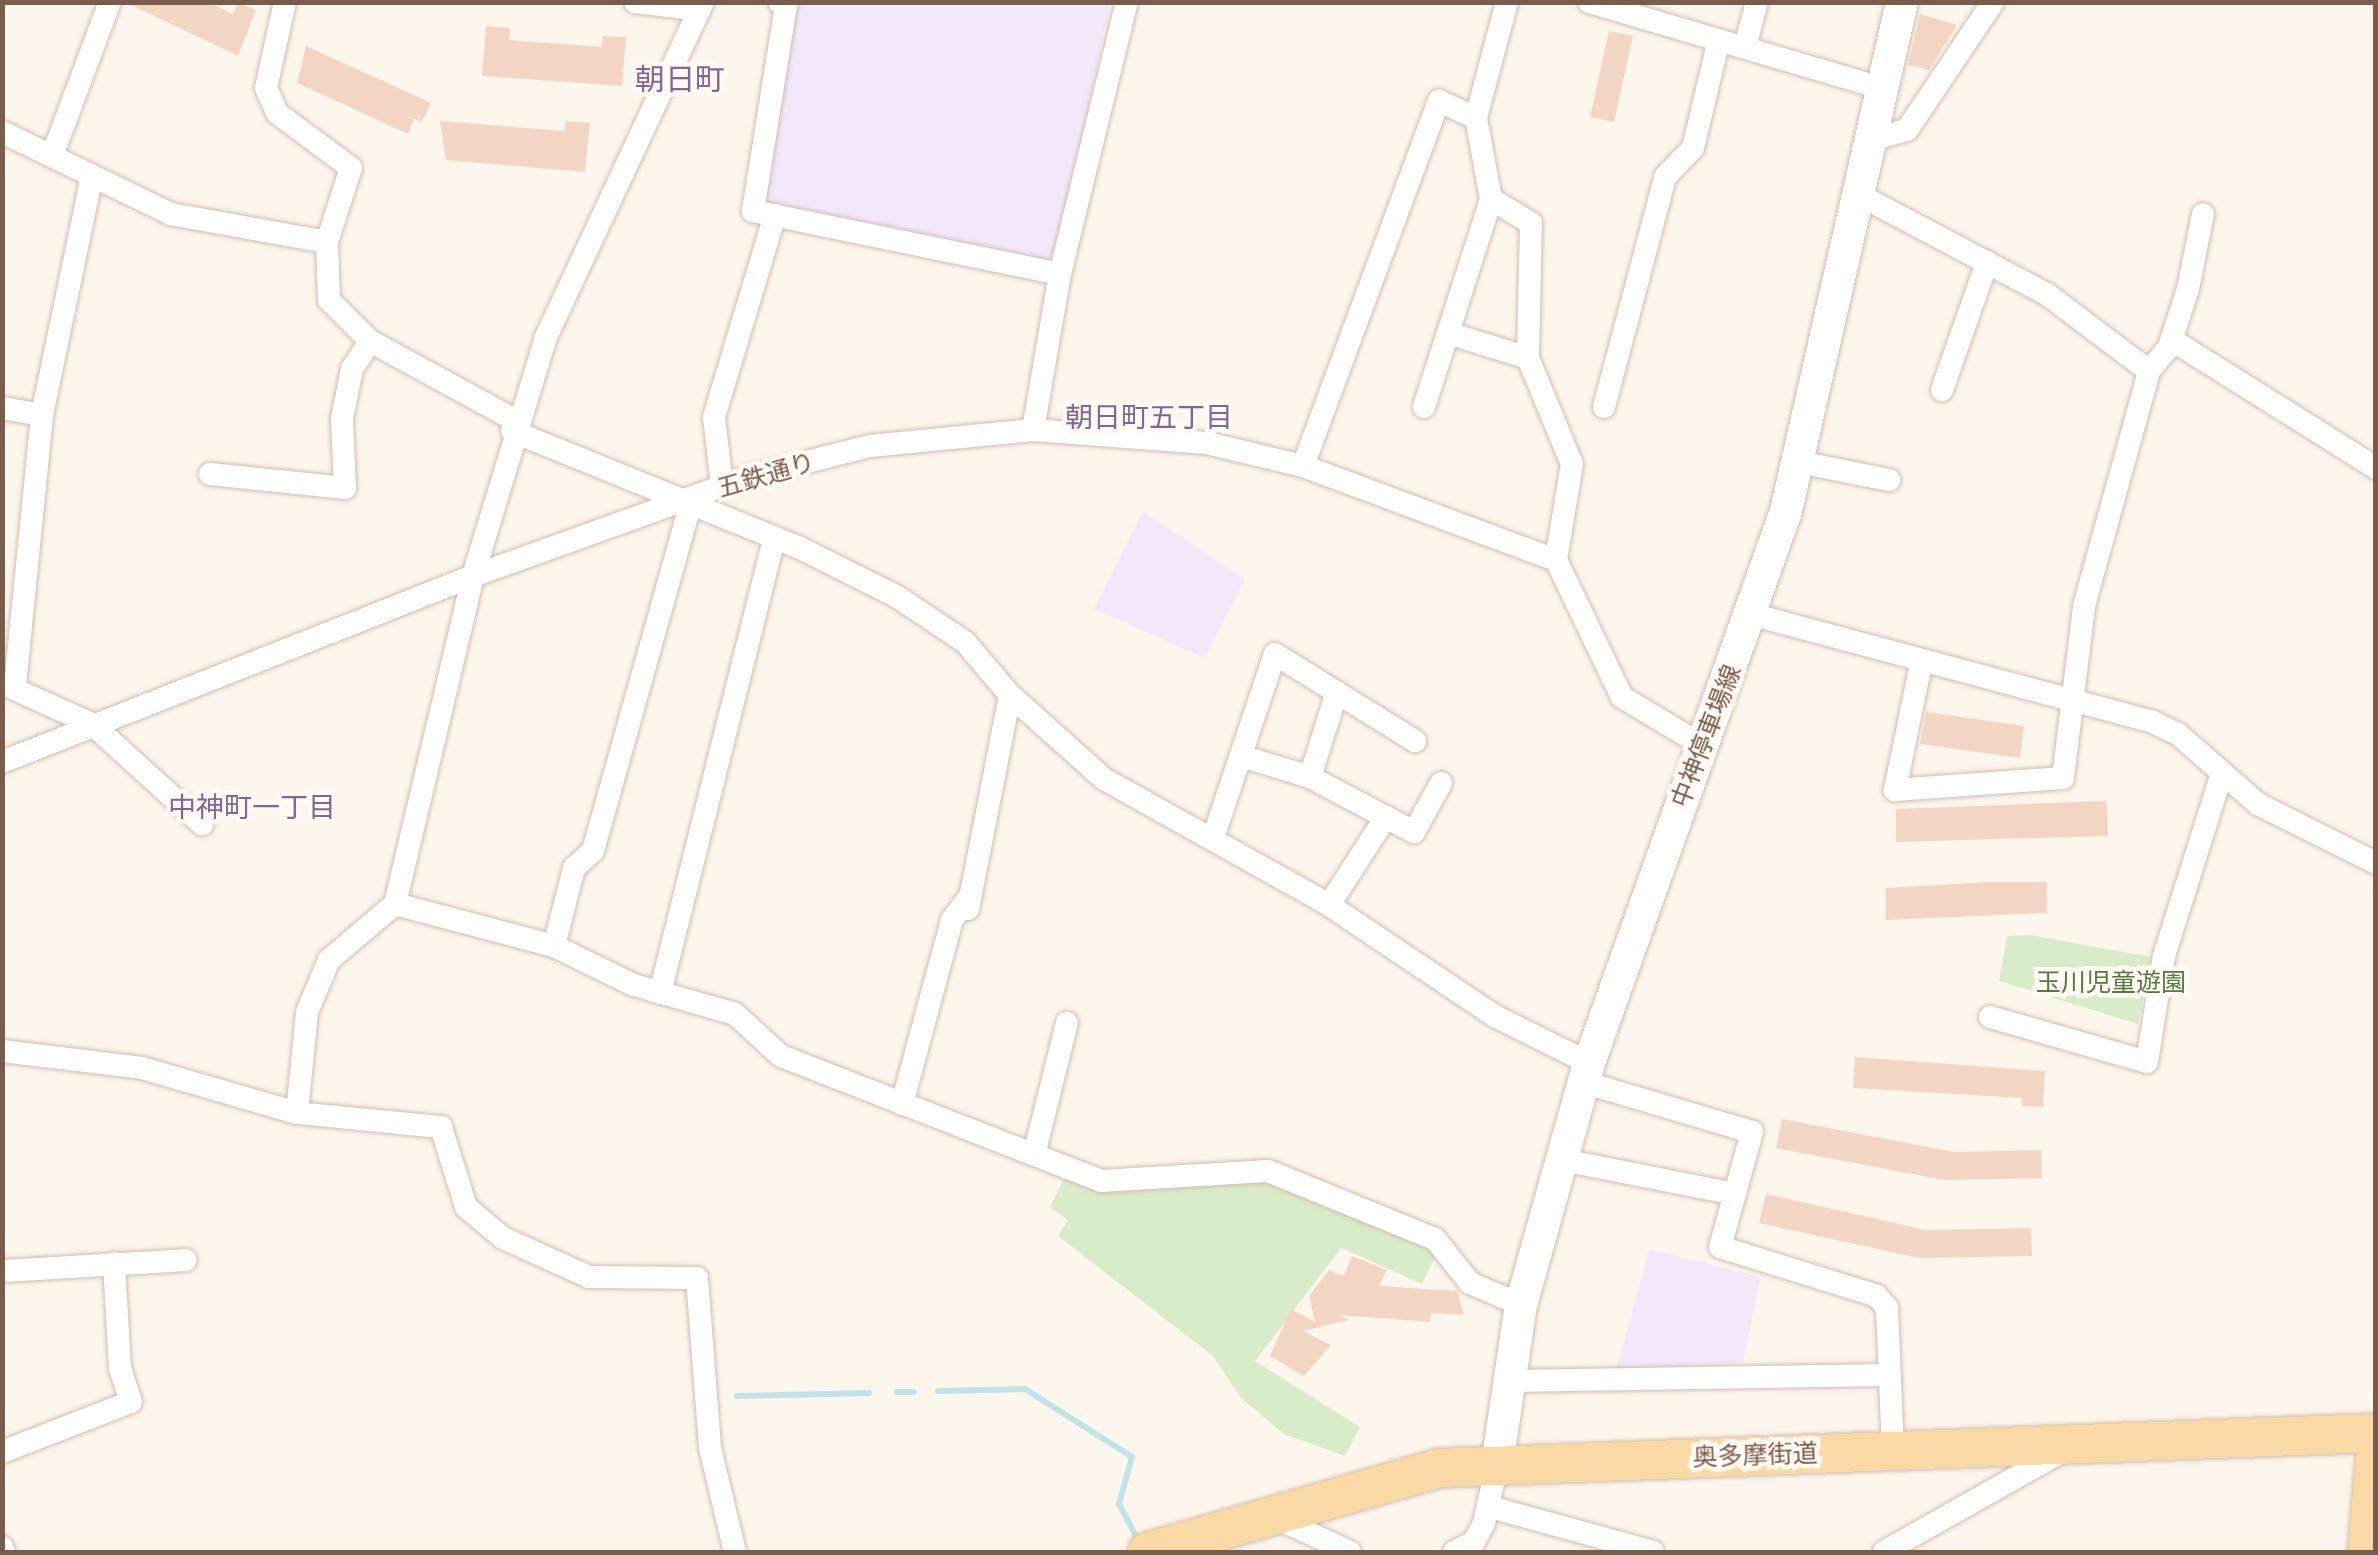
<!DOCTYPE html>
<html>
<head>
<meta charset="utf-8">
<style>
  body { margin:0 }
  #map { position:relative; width:2378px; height:1555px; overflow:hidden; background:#fdf6ec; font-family:Inter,"Noto Sans JP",sans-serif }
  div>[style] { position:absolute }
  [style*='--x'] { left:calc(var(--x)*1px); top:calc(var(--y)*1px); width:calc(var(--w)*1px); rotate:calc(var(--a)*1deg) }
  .education>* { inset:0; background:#f3e8fa }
  .green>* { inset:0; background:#d8ecc9 }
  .stream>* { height:6px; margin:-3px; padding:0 3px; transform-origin:3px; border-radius:3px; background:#bfe3e8 }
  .building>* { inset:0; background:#f3d5c3 }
  .roads { filter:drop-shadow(0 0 2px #d1beb0) drop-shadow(0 0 2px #d1beb0) }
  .street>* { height:22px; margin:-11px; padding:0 11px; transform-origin:11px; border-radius:11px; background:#fff }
  .secondary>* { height:32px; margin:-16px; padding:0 16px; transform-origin:16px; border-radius:16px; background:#fff }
  .primary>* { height:38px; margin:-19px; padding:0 19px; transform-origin:19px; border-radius:19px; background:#fbd9a5 }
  span { translate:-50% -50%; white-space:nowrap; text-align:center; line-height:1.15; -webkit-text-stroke:9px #fffaf3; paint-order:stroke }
  .street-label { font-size:25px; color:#7a5c4d }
  .park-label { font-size:25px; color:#537a41 }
  .neighbourhood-label { font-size:28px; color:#846695 }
  .quarter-label { font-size:30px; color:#846695 }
  .frame { position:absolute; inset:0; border:5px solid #7a5c4d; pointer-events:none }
</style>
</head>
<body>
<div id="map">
  <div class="education">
    <i style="clip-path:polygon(798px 3px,1110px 3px,1056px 264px,759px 207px)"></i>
    <i style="clip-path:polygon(1143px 511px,1245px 580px,1205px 658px,1094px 609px)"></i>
    <i style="clip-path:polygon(1649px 1249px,1761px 1277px,1743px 1362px,1616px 1371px)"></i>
  </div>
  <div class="green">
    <i style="clip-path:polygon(2031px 935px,2151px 957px,2138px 1024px,1999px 981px,2007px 936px)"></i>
    <i style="clip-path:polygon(1066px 1175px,1271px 1178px,1438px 1251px,1422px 1284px,1341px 1248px,1255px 1361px,1360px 1427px,1345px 1456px,1284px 1434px,1241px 1398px,1213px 1356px,1058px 1236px,1068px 1220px,1050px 1207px)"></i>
  </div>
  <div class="stream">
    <i style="--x:938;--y:1391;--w:87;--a:-1.3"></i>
    <i style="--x:1025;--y:1389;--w:127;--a:32.4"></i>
    <i style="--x:1132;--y:1457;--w:49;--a:105.5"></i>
    <i style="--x:1119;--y:1504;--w:45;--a:62.3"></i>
    <i style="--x:897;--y:1392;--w:17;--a:0"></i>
    <i style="--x:737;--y:1396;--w:132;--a:-1.3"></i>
  </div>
  <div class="building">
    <i style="clip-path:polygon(125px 2px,208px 2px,233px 14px,238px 3px,256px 10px,238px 56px)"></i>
    <i style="clip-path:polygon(1920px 14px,1957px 25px,1929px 70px,1908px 65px)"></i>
    <i style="clip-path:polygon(486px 26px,510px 28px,509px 40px,602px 47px,603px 36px,626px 37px,622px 86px,482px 76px)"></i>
    <i style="clip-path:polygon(1609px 31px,1633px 36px,1614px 122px,1590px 117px)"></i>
    <i style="clip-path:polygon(306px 46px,431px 103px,422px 122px,414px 119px,408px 134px,297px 83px)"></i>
    <i style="clip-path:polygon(440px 121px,565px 131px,566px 121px,590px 123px,585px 172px,446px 160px)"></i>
    <i style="clip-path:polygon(1926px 712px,2024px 726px,2020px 758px,1920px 744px)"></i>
    <i style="clip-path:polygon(2107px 801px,2108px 836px,1896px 842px,1896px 809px)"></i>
    <i style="clip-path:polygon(1988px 882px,2047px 882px,2047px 913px,1886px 920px,1886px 888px)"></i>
    <i style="clip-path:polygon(1855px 1057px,2045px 1071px,2043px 1107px,2022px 1106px,2022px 1098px,1853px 1088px)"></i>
    <i style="clip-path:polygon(1782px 1119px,1954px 1152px,2041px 1150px,2042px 1178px,1944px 1180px,1776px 1148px)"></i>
    <i style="clip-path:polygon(1766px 1194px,1926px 1230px,2031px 1228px,2032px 1256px,1919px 1258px,1759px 1223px)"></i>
    <i style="clip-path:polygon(1352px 1256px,1387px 1270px,1379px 1286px,1457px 1291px,1464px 1315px,1431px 1313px,1430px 1322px,1339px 1315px,1349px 1320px,1303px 1331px,1331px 1345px,1304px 1376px,1270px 1356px,1291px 1309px,1315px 1322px,1309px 1296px,1329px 1270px,1344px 1276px)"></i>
  </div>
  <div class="roads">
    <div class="street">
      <i style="--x:285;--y:2;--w:88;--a:102.5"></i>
      <i style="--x:266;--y:88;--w:27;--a:66"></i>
      <i style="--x:277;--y:113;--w:92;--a:36.6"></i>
      <i style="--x:351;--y:168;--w:78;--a:108"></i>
      <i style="--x:327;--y:242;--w:58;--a:88"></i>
      <i style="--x:329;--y:300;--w:58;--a:45"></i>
      <i style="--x:370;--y:341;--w:165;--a:28.6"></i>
      <i style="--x:635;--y:2;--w:65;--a:7"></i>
      <i style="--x:779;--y:2;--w:8;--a:23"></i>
      <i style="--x:786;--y:5;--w:209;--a:99.1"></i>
      <i style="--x:753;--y:211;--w:313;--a:11.6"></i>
      <i style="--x:1507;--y:2;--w:120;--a:105"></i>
      <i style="--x:1476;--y:118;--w:82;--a:79.5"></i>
      <i style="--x:1491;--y:199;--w:47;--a:31"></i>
      <i style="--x:1531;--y:223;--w:135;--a:91.3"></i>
      <i style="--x:1528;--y:358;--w:115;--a:67.5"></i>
      <i style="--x:1572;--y:464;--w:97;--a:99.5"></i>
      <i style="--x:1556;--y:560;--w:152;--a:64.3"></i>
      <i style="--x:1622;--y:697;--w:93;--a:31"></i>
      <i style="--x:1589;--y:2;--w:309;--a:16.4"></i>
      <i style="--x:1745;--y:47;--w:47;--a:-75.1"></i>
      <i style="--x:2;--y:132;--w:188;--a:25.9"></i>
      <i style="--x:171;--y:214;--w:158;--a:10.2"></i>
      <i style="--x:1875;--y:139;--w:33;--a:-16"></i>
      <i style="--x:1907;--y:130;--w:154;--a:-56.1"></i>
      <i style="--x:52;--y:156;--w:165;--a:-69.4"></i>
      <i style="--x:1863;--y:197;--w:209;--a:27.9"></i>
      <i style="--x:2048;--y:295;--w:126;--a:37"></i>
      <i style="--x:1448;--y:333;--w:84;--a:17.4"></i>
      <i style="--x:2172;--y:340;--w:241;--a:32.1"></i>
      <i style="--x:1942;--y:390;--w:136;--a:-70.6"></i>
      <i style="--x:1424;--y:407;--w:219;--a:-72.1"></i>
      <i style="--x:1604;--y:407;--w:238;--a:-75.1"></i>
      <i style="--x:1665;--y:177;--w:40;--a:-46"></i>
      <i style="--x:1693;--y:148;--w:111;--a:-76.5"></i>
      <i style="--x:2;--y:408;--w:41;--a:9.9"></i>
      <i style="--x:1033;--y:430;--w:158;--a:-80.2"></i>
      <i style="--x:1060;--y:274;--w:280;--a:-76.2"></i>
      <i style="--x:512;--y:431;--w:311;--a:22.1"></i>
      <i style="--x:800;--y:548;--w:107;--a:26.6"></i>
      <i style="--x:896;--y:596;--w:83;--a:33.7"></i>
      <i style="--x:965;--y:642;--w:70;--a:49.7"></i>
      <i style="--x:1010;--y:695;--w:126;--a:41.8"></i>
      <i style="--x:1104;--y:779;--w:258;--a:29.2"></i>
      <i style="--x:1329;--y:905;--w:200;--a:33.8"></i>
      <i style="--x:1495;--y:1016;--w:105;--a:26.6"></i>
      <i style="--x:1799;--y:462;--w:92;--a:11.3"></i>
      <i style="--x:1303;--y:466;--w:390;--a:-69.6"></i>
      <i style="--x:1439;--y:101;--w:41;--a:24.7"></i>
      <i style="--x:210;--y:474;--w:136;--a:5.9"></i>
      <i style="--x:345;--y:488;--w:69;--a:-92.5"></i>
      <i style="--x:342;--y:419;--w:51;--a:-78.7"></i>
      <i style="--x:352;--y:369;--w:33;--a:-57"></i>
      <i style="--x:722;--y:486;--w:69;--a:-96.6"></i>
      <i style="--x:714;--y:417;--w:211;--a:-73.2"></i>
      <i style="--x:1754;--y:615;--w:413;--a:15"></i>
      <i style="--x:2153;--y:722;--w:28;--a:26"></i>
      <i style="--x:2178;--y:734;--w:106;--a:41.2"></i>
      <i style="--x:2258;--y:804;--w:132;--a:26.6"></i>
      <i style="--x:1921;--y:664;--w:129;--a:101.7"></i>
      <i style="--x:1895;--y:790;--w:168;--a:-4.1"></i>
      <i style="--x:2063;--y:778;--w:173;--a:-83"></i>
      <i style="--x:2084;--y:606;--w:244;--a:-74.5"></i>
      <i style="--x:2149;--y:371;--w:31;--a:-50"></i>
      <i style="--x:2169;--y:347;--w:61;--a:-71.9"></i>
      <i style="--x:2188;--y:289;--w:76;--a:-78.7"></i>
      <i style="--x:3;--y:684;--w:98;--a:24.2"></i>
      <i style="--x:92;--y:724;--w:149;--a:42.3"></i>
      <i style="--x:15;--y:686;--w:272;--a:-84.3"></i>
      <i style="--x:42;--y:415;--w:244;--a:-78.2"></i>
      <i style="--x:1241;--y:756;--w:72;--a:16.9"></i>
      <i style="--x:1310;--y:777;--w:118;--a:27.9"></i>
      <i style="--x:1414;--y:832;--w:56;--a:-61.1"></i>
      <i style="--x:2;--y:762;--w:506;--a:-21.55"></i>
      <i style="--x:473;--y:576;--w:292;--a:-19.8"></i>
      <i style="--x:748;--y:477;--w:126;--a:-14.3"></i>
      <i style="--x:870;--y:446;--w:164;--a:-5.6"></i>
      <i style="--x:1033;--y:430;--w:174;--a:4.3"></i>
      <i style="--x:1207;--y:443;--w:99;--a:13.5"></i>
      <i style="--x:1303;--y:466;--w:270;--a:20.4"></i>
      <i style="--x:1310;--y:777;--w:89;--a:-72.4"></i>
      <i style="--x:1213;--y:838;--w:194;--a:-71.4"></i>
      <i style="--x:1275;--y:654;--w:165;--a:31.9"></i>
      <i style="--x:395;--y:904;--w:164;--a:14.8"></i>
      <i style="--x:554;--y:946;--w:89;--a:26"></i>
      <i style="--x:634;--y:985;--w:105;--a:16"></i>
      <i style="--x:735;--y:1014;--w:62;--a:42.4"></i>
      <i style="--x:781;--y:1056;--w:344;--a:21.3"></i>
      <i style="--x:1101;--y:1181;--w:167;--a:-3.4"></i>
      <i style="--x:1268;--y:1171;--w:180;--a:22.2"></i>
      <i style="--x:1435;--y:1239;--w:56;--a:51.5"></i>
      <i style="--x:1470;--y:1283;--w:56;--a:23.3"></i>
      <i style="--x:1329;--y:905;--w:105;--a:-57.1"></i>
      <i style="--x:968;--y:909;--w:218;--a:-78.9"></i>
      <i style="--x:554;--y:946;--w:81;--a:-75.6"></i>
      <i style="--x:574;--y:868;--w:25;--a:-42"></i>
      <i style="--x:593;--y:851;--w:359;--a:-74.3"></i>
      <i style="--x:660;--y:993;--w:468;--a:-75.9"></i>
      <i style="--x:1990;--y:1017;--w:163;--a:16"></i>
      <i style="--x:2147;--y:1062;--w:107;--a:-80.9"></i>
      <i style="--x:2164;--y:956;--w:192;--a:-72.4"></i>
      <i style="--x:2;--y:1051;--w:141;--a:6.9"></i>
      <i style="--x:142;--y:1068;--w:161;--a:16.2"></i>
      <i style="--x:297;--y:1113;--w:145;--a:5.6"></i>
      <i style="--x:441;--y:1127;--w:84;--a:72.6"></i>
      <i style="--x:466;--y:1207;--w:48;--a:40"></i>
      <i style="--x:503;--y:1238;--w:94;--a:24.4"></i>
      <i style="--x:589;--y:1277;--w:108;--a:0.5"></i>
      <i style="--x:697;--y:1278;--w:170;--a:85.6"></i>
      <i style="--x:710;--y:1448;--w:107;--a:76.5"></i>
      <i style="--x:1583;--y:1082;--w:176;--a:16.5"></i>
      <i style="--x:1752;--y:1132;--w:119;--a:105.5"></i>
      <i style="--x:1720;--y:1247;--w:164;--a:17.3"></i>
      <i style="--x:1877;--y:1296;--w:16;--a:50"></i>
      <i style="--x:1887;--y:1308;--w:142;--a:87.6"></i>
      <i style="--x:902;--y:1104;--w:191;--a:-74.8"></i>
      <i style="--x:952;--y:920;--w:30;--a:-53"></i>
      <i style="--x:297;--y:1113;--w:101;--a:-84.3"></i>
      <i style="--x:307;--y:1012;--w:56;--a:-67.1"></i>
      <i style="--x:329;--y:960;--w:87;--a:-40.3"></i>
      <i style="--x:395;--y:904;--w:337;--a:-76.6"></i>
      <i style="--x:473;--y:576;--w:250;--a:-73"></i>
      <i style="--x:546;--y:337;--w:370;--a:-64.9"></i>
      <i style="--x:1034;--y:1155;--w:136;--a:-76"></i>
      <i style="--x:1562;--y:1160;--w:176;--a:11.1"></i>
      <i style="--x:2;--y:1271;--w:184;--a:-3.4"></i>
      <i style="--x:1506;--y:1381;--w:384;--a:-0.9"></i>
      <i style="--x:2;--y:1452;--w:138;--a:-21.2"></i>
      <i style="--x:131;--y:1402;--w:36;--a:-108"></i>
      <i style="--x:120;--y:1368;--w:105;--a:-93.3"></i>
      <i style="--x:1490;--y:1507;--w:169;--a:15.4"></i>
      <i style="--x:1272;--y:1516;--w:86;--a:24.8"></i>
      <i style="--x:2;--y:1547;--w:5;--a:68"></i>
      <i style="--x:1454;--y:1552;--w:22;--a:-27"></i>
      <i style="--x:1474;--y:1542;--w:21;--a:-62"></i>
      <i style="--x:1484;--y:1523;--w:59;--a:-77.4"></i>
      <i style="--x:1884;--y:1552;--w:203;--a:-29.5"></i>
    </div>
    <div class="secondary">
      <i style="--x:1497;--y:1465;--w:162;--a:-81.5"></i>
      <i style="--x:1521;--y:1305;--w:251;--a:-74.3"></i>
      <i style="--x:1589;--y:1063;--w:586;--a:-70.36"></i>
      <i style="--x:1786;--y:511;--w:522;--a:-77.16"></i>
    </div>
    <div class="primary">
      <i style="--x:1147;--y:1552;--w:304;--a:-16"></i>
      <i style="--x:1439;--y:1468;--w:938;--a:-2.14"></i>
      <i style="--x:2367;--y:1552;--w:104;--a:-85.1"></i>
    </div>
  </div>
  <div class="street-label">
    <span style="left:766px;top:475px;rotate:-16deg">五鉄通り</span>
    <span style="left:1706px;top:736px;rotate:-69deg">中神停車場線</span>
    <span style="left:1755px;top:1455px;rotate:-2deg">奥多摩街道</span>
  </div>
  <div class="park-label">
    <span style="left:2111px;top:982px">玉川児童遊園</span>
  </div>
  <div class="neighbourhood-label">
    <span style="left:1149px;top:417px">朝日町五丁目</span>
    <span style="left:252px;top:807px">中神町一丁目</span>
  </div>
  <div class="quarter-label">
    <span style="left:680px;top:79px">朝日町</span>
  </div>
  <div class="frame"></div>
</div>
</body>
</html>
